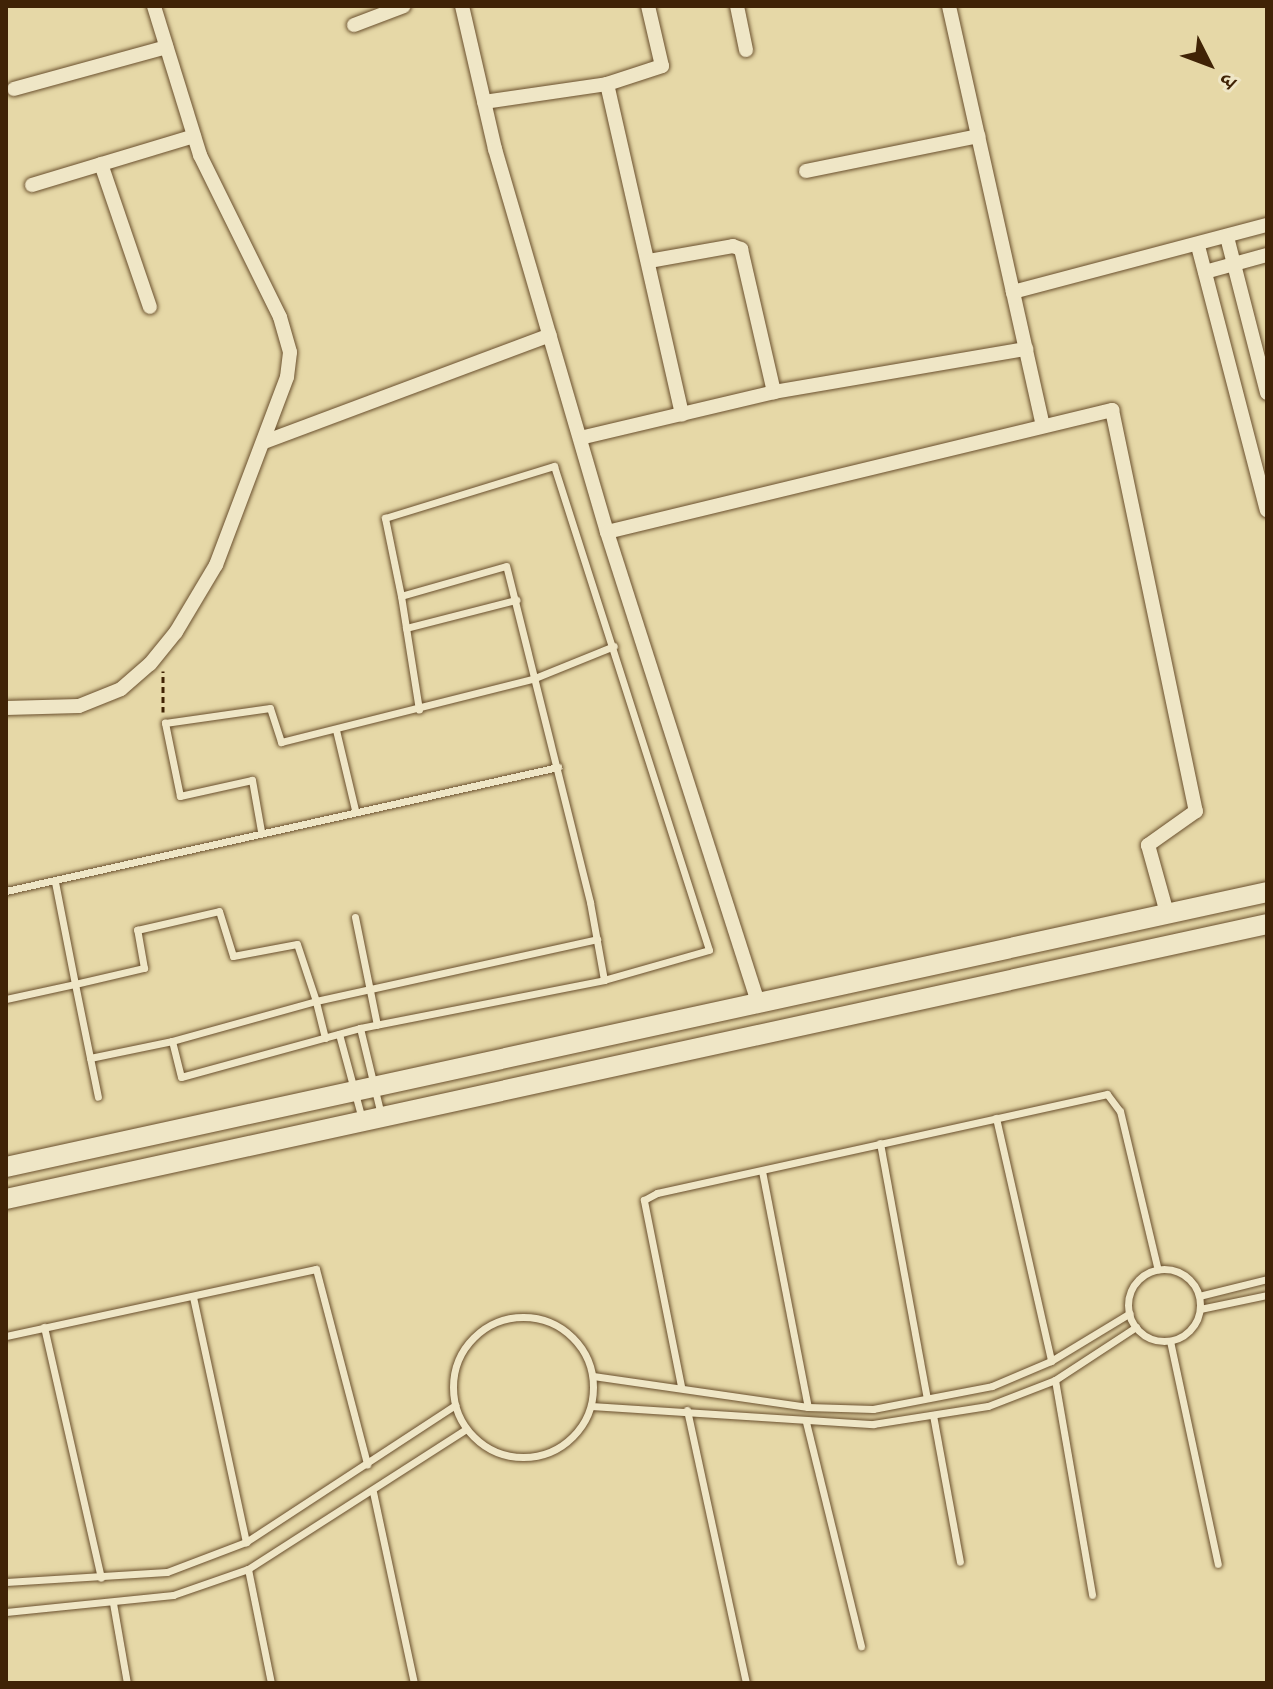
<!DOCTYPE html>
<html>
<head>
<meta charset="utf-8">
<style>
  body { margin:0 }
  #map { position:relative; width:1273px; height:1689px; overflow:hidden; background:#e6d8a7; font-family:"IM FELL DW Pica","Noto Serif Devanagari",serif }
  div>[style] { position:absolute }
  [style*='--x'] { left:calc(var(--x)*1px); top:calc(var(--y)*1px); width:calc(var(--w)*1px); rotate:calc(var(--a)*1deg) }
  .path>* { height:3px; margin-top:-1.5px; transform-origin:0; background:repeating-linear-gradient(90deg,#402306 0 6px,transparent 0 10px) }
  .roads { filter:drop-shadow(0 0 2px #6a502e) drop-shadow(0 0 2px #6a502e) }
  .lane>* { height:7px; margin:-3.5px; padding:0 3.5px; transform-origin:3.5px; border-radius:3.5px; background:#efe6c6 }
  .lane>.ring { margin:-3.5px; padding:0; box-sizing:content-box; background:none; border:7px solid #efe6c6; border-radius:50% }
  .street>* { height:14px; margin:-7px; padding:0 7px; transform-origin:7px; border-radius:7px; background:#efe6c6 }
  .secondary>* { height:20px; margin:-10px; padding:0 10px; transform-origin:10px; border-radius:10px; background:#efe6c6 }
  span { translate:-50% -50%; white-space:nowrap; text-align:center; line-height:1.15; -webkit-text-stroke:7px #efe6c6; paint-order:stroke }
  .frame { position:absolute; inset:0; border:8px solid #402306; pointer-events:none }
  .north { position:absolute; left:1169px; top:24px; width:80px; height:80px; -webkit-text-stroke:6px #efe6c6; paint-order:stroke; rotate:132deg; font-size:22px; font-weight:700; line-height:32px; text-align:center; color:#402306 }
  .north::after { content:''; display:block; margin:auto; width:28px; height:36px; background:#402306; clip-path:polygon(50% 0,100% 100%,50% 72%,0 100%) }
</style>
</head>
<body>
<div id="map">
  <div class="path">
    <i style="--x:163;--y:712;--w:41;--a:-90"></i>
  </div>
  <div class="roads">
    <div class="lane">
      <i style="--x:401;--y:596;--w:80;--a:-101.6"></i>
      <i style="--x:385;--y:518;--w:177;--a:-17.1"></i>
      <i style="--x:554;--y:466;--w:508;--a:72.24"></i>
      <i style="--x:709;--y:950;--w:109;--a:164.1"></i>
      <i style="--x:406;--y:628;--w:114;--a:-14.3"></i>
      <i style="--x:336;--y:730;--w:82;--a:76.6"></i>
      <i style="--x:261;--y:831;--w:52;--a:-100"></i>
      <i style="--x:252;--y:780;--w:74;--a:167.5"></i>
      <i style="--x:180;--y:796;--w:75;--a:-101.6"></i>
      <i style="--x:165;--y:723;--w:106;--a:-8.1"></i>
      <i style="--x:270;--y:708;--w:36;--a:72"></i>
      <i style="--x:281;--y:742;--w:262;--a:-14.1"></i>
      <i style="--x:535;--y:678;--w:85;--a:-22.1"></i>
      <i style="--x:55;--y:882;--w:104;--a:78.9"></i>
      <i style="--x:75;--y:984;--w:71;--a:-13.1"></i>
      <i style="--x:144;--y:968;--w:39;--a:-100"></i>
      <i style="--x:137;--y:930;--w:84;--a:-13"></i>
      <i style="--x:219;--y:911;--w:47;--a:72.7"></i>
      <i style="--x:233;--y:956;--w:65;--a:-10.6"></i>
      <i style="--x:297;--y:944;--w:60;--a:71.6"></i>
      <i style="--x:316;--y:1001;--w:149;--a:164.5"></i>
      <i style="--x:6;--y:891;--w:566;--a:-12.66"></i>
      <i style="--x:355;--y:917;--w:110;--a:78.5"></i>
      <i style="--x:6;--y:999;--w:71;--a:-12.3"></i>
      <i style="--x:75;--y:984;--w:115;--a:78.5"></i>
      <i style="--x:360;--y:1028;--w:89;--a:76.4"></i>
      <i style="--x:339;--y:1034;--w:88;--a:74.9"></i>
      <i style="--x:325;--y:1038;--w:38;--a:-104"></i>
      <i style="--x:316;--y:1001;--w:288;--a:-12.4"></i>
      <i style="--x:90;--y:1058;--w:84;--a:-11.7"></i>
      <i style="--x:172;--y:1041;--w:37;--a:76"></i>
      <i style="--x:181;--y:1077;--w:186;--a:-15.3"></i>
      <i style="--x:360;--y:1028;--w:249;--a:-11.1"></i>
      <i style="--x:604;--y:980;--w:79;--a:-100.2"></i>
      <i style="--x:590;--y:902;--w:346;--a:-104"></i>
      <i style="--x:506;--y:566;--w:109;--a:164.1"></i>
      <i style="--x:401;--y:596;--w:115;--a:81"></i>
      <i style="--x:996;--y:1118;--w:249;--a:77.2"></i>
      <i style="--x:880;--y:1143;--w:259;--a:79.6"></i>
      <i style="--x:762;--y:1171;--w:240;--a:79"></i>
      <i class="ring" style="left:1128px;top:1269px;width:65px;height:65px"></i>
      <i style="--x:1199;--y:1296;--w:70;--a:-14"></i>
      <i style="--x:193;--y:1297;--w:251;--a:77.8"></i>
      <i style="--x:1200;--y:1309;--w:68;--a:-11.8"></i>
      <i class="ring" style="left:453px;top:1317px;width:133px;height:133px"></i>
      <i style="--x:44;--y:1327;--w:257;--a:77.2"></i>
      <i style="--x:6;--y:1336;--w:317;--a:-12.2"></i>
      <i style="--x:316;--y:1269;--w:202;--a:75.3"></i>
      <i style="--x:1170;--y:1341;--w:228;--a:77.9"></i>
      <i style="--x:593;--y:1376;--w:217;--a:8.2"></i>
      <i style="--x:808;--y:1407;--w:65;--a:1.8"></i>
      <i style="--x:873;--y:1409;--w:121;--a:-10.9"></i>
      <i style="--x:992;--y:1386;--w:64;--a:-23"></i>
      <i style="--x:1051;--y:1361;--w:92;--a:-31.3"></i>
      <i style="--x:1055;--y:1380;--w:218;--a:80.2"></i>
      <i style="--x:681;--y:1386;--w:190;--a:-101.3"></i>
      <i style="--x:644;--y:1200;--w:15;--a:-28"></i>
      <i style="--x:657;--y:1193;--w:461;--a:-12.4"></i>
      <i style="--x:1107;--y:1094;--w:21;--a:53"></i>
      <i style="--x:1120;--y:1111;--w:163;--a:76.6"></i>
      <i style="--x:591;--y:1406;--w:283;--a:3.7"></i>
      <i style="--x:873;--y:1424;--w:116;--a:-8.9"></i>
      <i style="--x:988;--y:1406;--w:72;--a:-21.2"></i>
      <i style="--x:1055;--y:1380;--w:97;--a:-33.2"></i>
      <i style="--x:687;--y:1410;--w:279;--a:77.8"></i>
      <i style="--x:933;--y:1415;--w:149;--a:79.6"></i>
      <i style="--x:806;--y:1422;--w:231;--a:76.2"></i>
      <i style="--x:373;--y:1492;--w:195;--a:77.9"></i>
      <i style="--x:248;--y:1569;--w:116;--a:78.6"></i>
      <i style="--x:6;--y:1582;--w:161;--a:-3.6"></i>
      <i style="--x:167;--y:1572;--w:85;--a:-20.8"></i>
      <i style="--x:246;--y:1542;--w:250;--a:-33.2"></i>
      <i style="--x:113;--y:1603;--w:81;--a:80.1"></i>
      <i style="--x:6;--y:1612;--w:168;--a:-5.8"></i>
      <i style="--x:173;--y:1595;--w:79;--a:-19.1"></i>
      <i style="--x:248;--y:1569;--w:259;--a:-32.7"></i>
    </div>
    <div class="street">
      <i style="--x:462;--y:6;--w:147;--a:77"></i>
      <i style="--x:495;--y:149;--w:399;--a:73.7"></i>
      <i style="--x:607;--y:532;--w:491;--a:72.2"></i>
      <i style="--x:737;--y:6;--w:45;--a:78.4"></i>
      <i style="--x:949;--y:6;--w:293;--a:77.4"></i>
      <i style="--x:1013;--y:292;--w:263;--a:-14.8"></i>
      <i style="--x:354;--y:25;--w:53;--a:-20.8"></i>
      <i style="--x:607;--y:84;--w:339;--a:77.2"></i>
      <i style="--x:14;--y:89;--w:158;--a:-15.4"></i>
      <i style="--x:484;--y:102;--w:124;--a:-8.3"></i>
      <i style="--x:607;--y:84;--w:58;--a:-18.1"></i>
      <i style="--x:662;--y:66;--w:62;--a:-103.1"></i>
      <i style="--x:101;--y:164;--w:151;--a:71.1"></i>
      <i style="--x:806;--y:171;--w:176;--a:-11.5"></i>
      <i style="--x:32;--y:185;--w:169;--a:-16.8"></i>
      <i style="--x:1227;--y:237;--w:161;--a:75.6"></i>
      <i style="--x:1198;--y:246;--w:273;--a:75.4"></i>
      <i style="--x:649;--y:261;--w:85;--a:-10.1"></i>
      <i style="--x:733;--y:246;--w:9;--a:21"></i>
      <i style="--x:741;--y:249;--w:147;--a:77"></i>
      <i style="--x:1205;--y:272;--w:64;--a:-15.3"></i>
      <i style="--x:1013;--y:292;--w:137;--a:77.4"></i>
      <i style="--x:580;--y:438;--w:199;--a:-13.3"></i>
      <i style="--x:774;--y:392;--w:256;--a:-9.7"></i>
      <i style="--x:264;--y:442;--w:305;--a:-20.5"></i>
      <i style="--x:607;--y:532;--w:520;--a:-13.58"></i>
      <i style="--x:1112;--y:410;--w:410;--a:78.2"></i>
      <i style="--x:1196;--y:811;--w:59;--a:144.7"></i>
      <i style="--x:1148;--y:845;--w:71;--a:74.4"></i>
      <i style="--x:6;--y:708;--w:73;--a:-1.6"></i>
      <i style="--x:79;--y:706;--w:45;--a:-22"></i>
      <i style="--x:121;--y:689;--w:38;--a:-41"></i>
      <i style="--x:150;--y:664;--w:41;--a:-50.9"></i>
      <i style="--x:176;--y:632;--w:78;--a:-59.2"></i>
      <i style="--x:216;--y:565;--w:201;--a:-69.3"></i>
      <i style="--x:287;--y:377;--w:25;--a:-83"></i>
      <i style="--x:290;--y:352;--w:36;--a:-106"></i>
      <i style="--x:280;--y:317;--w:181;--a:-116.3"></i>
      <i style="--x:200;--y:155;--w:156;--a:-107.2"></i>
    </div>
    <div class="secondary">
      <i style="--x:6;--y:1167;--w:1291;--a:-12.3"></i>
      <i style="--x:6;--y:1199;--w:1291;--a:-12.3"></i>
    </div>
  </div>
  <div class="frame"></div>
  <div class="north">उ</div>
</div>
</body>
</html>
